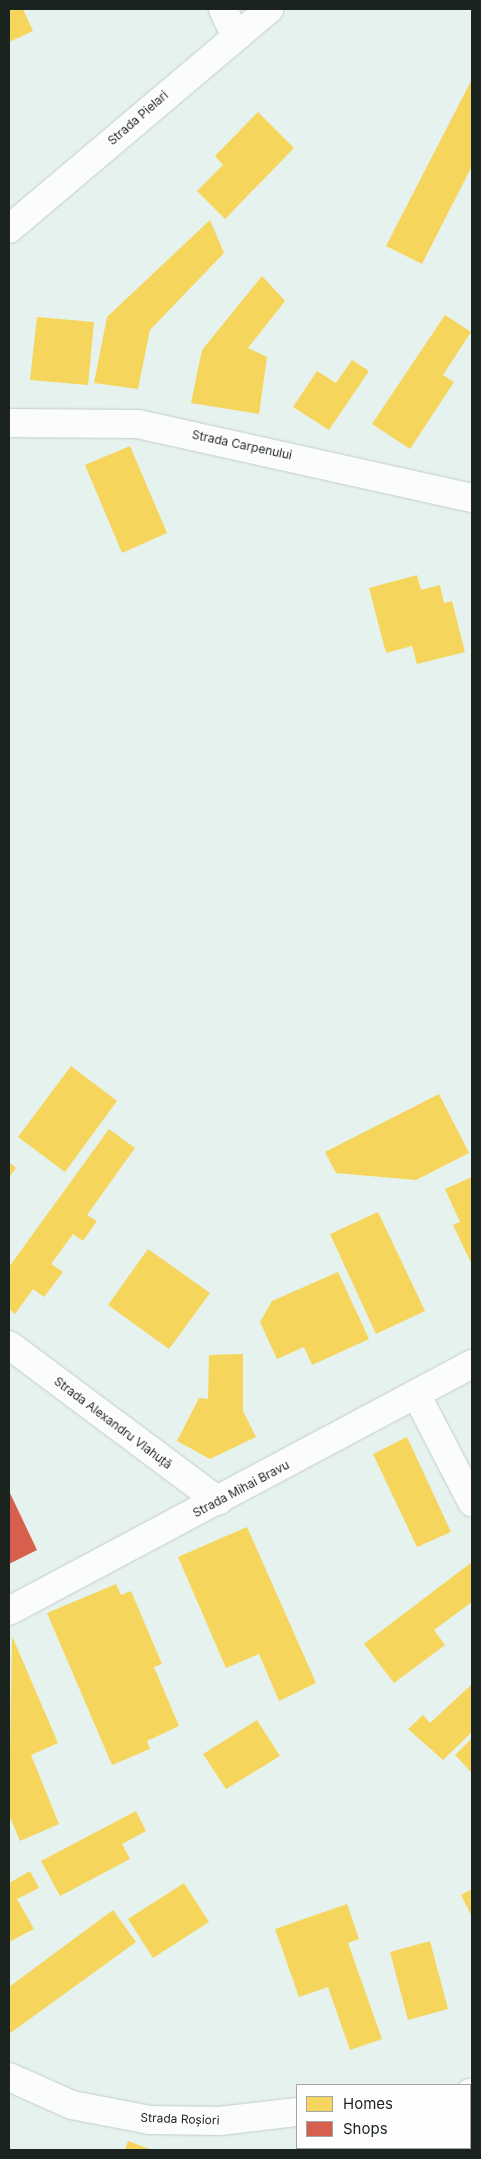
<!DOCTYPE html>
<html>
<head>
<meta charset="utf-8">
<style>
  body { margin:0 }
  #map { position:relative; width:481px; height:2159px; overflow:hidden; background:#e6f2ed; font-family:Inter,sans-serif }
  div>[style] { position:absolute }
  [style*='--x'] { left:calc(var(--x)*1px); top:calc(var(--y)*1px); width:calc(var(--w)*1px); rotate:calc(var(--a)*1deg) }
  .homes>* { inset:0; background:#f6d55c }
  .shops>* { inset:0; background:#d6604d }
  .roads { filter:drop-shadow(0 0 1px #c4cdc9) drop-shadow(0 0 1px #c4cdc9) }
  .minor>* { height:28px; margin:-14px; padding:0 14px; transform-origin:14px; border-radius:14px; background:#fbfdfc }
  .tertiary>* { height:28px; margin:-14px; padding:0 14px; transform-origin:14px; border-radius:14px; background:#fbfdfc }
  .secondary>* { height:28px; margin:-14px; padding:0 14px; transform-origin:14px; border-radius:14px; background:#fbfdfc }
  span { translate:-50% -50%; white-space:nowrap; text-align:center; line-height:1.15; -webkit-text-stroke:5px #fefefe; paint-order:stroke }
  .street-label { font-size:12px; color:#1b231f }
  .frame { position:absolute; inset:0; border:10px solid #1b231f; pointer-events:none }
  .legend { position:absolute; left:296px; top:2084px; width:175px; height:65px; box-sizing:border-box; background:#fefefe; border:1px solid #a3a6a5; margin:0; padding:6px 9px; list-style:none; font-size:15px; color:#1b231f }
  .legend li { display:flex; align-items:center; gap:10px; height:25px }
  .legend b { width:25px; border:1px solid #a3a6a5 }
</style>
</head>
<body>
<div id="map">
  <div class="homes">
    <i style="clip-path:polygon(9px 9px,23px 9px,33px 31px,9px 42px)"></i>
    <i style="clip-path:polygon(472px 79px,472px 166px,422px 264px,386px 246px)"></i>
    <i style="clip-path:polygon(258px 112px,294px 148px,225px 219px,197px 191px,223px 165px,215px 156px)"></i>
    <i style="clip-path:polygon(210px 220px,224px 253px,150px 330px,138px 389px,94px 383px,107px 317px)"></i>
    <i style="clip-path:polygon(262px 276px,285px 301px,248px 348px,267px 357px,259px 414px,191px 403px,202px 350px)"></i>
    <i style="clip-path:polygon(445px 315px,471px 332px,443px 375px,454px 382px,410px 449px,372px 424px)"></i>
    <i style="clip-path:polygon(37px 317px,94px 322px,88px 385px,30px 380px)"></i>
    <i style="clip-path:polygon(352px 360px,369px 371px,329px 430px,293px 407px,317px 371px,336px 383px)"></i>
    <i style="clip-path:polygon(130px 446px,167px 533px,122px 553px,85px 465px)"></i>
    <i style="clip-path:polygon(417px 575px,421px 590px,440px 585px,444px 603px,452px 601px,465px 652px,417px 664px,412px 646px,386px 653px,369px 588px)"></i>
    <i style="clip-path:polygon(71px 1066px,117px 1101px,65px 1172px,18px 1137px)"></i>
    <i style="clip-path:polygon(439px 1094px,469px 1153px,416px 1180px,336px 1173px,325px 1152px)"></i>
    <i style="clip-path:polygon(109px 1129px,135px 1148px,87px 1215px,97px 1221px,83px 1241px,73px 1234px,51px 1264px,63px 1272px,44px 1297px,33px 1289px,15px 1314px,9px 1309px,9px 1267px)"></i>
    <i style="clip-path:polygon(9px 1162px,16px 1168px,9px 1177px)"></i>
    <i style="clip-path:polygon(472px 1177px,472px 1265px,453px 1225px,460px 1222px,445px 1189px)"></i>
    <i style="clip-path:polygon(378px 1212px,425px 1311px,376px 1334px,330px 1234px)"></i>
    <i style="clip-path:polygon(148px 1249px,210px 1293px,169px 1349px,108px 1305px)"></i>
    <i style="clip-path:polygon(338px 1272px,369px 1339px,312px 1365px,304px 1347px,277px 1359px,260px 1322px,272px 1301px)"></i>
    <i style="clip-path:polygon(243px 1354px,243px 1411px,256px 1437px,210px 1459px,177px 1441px,199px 1398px,208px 1399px,209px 1355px)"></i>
    <i style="clip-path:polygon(407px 1437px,451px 1532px,417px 1547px,373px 1454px)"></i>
    <i style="clip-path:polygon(247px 1527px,316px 1683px,279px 1701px,259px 1654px,226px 1668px,178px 1557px)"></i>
    <i style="clip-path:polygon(472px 1562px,472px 1602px,434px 1630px,445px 1645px,394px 1683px,364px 1644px)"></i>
    <i style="clip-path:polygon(116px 1584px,121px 1595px,131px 1591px,162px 1664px,154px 1667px,179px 1726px,147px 1741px,150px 1749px,112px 1765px,47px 1613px)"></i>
    <i style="clip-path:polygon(12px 1636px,58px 1743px,31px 1755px,59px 1824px,20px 1841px,9px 1815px)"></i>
    <i style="clip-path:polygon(472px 1684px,472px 1732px,443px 1760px,408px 1729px,423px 1715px,430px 1723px)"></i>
    <i style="clip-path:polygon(257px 1720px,280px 1756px,226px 1789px,203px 1754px)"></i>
    <i style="clip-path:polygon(472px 1738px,472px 1773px,455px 1755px)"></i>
    <i style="clip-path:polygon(136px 1811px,146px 1831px,122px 1844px,130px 1859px,60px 1896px,41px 1861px)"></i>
    <i style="clip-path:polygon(30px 1871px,39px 1888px,17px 1899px,34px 1929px,9px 1942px,9px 1883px)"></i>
    <i style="clip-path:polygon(184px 1883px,209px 1922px,153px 1958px,128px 1919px)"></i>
    <i style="clip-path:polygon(472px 1889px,472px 1917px,461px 1895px)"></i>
    <i style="clip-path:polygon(347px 1904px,359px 1939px,348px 1943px,382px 2039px,350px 2050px,328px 1987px,299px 1997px,275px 1929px)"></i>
    <i style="clip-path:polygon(113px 1910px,136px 1942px,9px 2034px,9px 1987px)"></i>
    <i style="clip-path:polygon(430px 1941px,448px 2009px,408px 2020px,390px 1952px)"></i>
    <i style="clip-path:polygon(128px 2141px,152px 2150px,125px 2150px)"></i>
    <i style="clip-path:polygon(400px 2148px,457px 2148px,458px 2150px,401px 2150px)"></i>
  </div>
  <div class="shops">
    <i style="clip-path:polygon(9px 1491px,37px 1550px,9px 1564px)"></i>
  </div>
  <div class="roads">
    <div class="minor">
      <i style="--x:223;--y:9;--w:29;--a:65"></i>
      <i style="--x:9;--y:229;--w:341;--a:-40.2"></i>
      <i style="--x:9;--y:423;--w:129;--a:0.4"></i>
      <i style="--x:138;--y:424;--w:342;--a:12.5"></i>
      <i style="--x:416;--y:1394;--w:122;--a:62.6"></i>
      <i style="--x:9;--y:2077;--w:69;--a:24"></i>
      <i style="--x:72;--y:2105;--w:79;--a:10.9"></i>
      <i style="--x:150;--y:2120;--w:70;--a:0.8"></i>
      <i style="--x:220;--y:2121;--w:78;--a:-6.7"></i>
      <i style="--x:470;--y:2093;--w:2;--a:0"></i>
    </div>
    <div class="tertiary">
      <i style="--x:9;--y:1345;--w:261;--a:36.7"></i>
    </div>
    <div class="secondary">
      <i style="--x:9;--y:1611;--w:525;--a:-28.08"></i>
    </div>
  </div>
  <div class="street-label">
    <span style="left:138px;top:118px;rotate:-41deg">Strada Pielari</span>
    <span style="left:242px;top:445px;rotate:12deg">Strada Carpenului</span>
    <span style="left:113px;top:1423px;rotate:37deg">Strada Alexandru Vlahuță</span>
    <span style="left:241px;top:1489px;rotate:-28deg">Strada Mihai Bravu</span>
    <span style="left:180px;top:2119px;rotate:2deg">Strada Roșiori</span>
  </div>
  <div class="frame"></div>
  <ul class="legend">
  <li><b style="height:14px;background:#f6d55c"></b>Homes</li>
  <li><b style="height:14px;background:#d6604d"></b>Shops</li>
  </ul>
</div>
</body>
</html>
